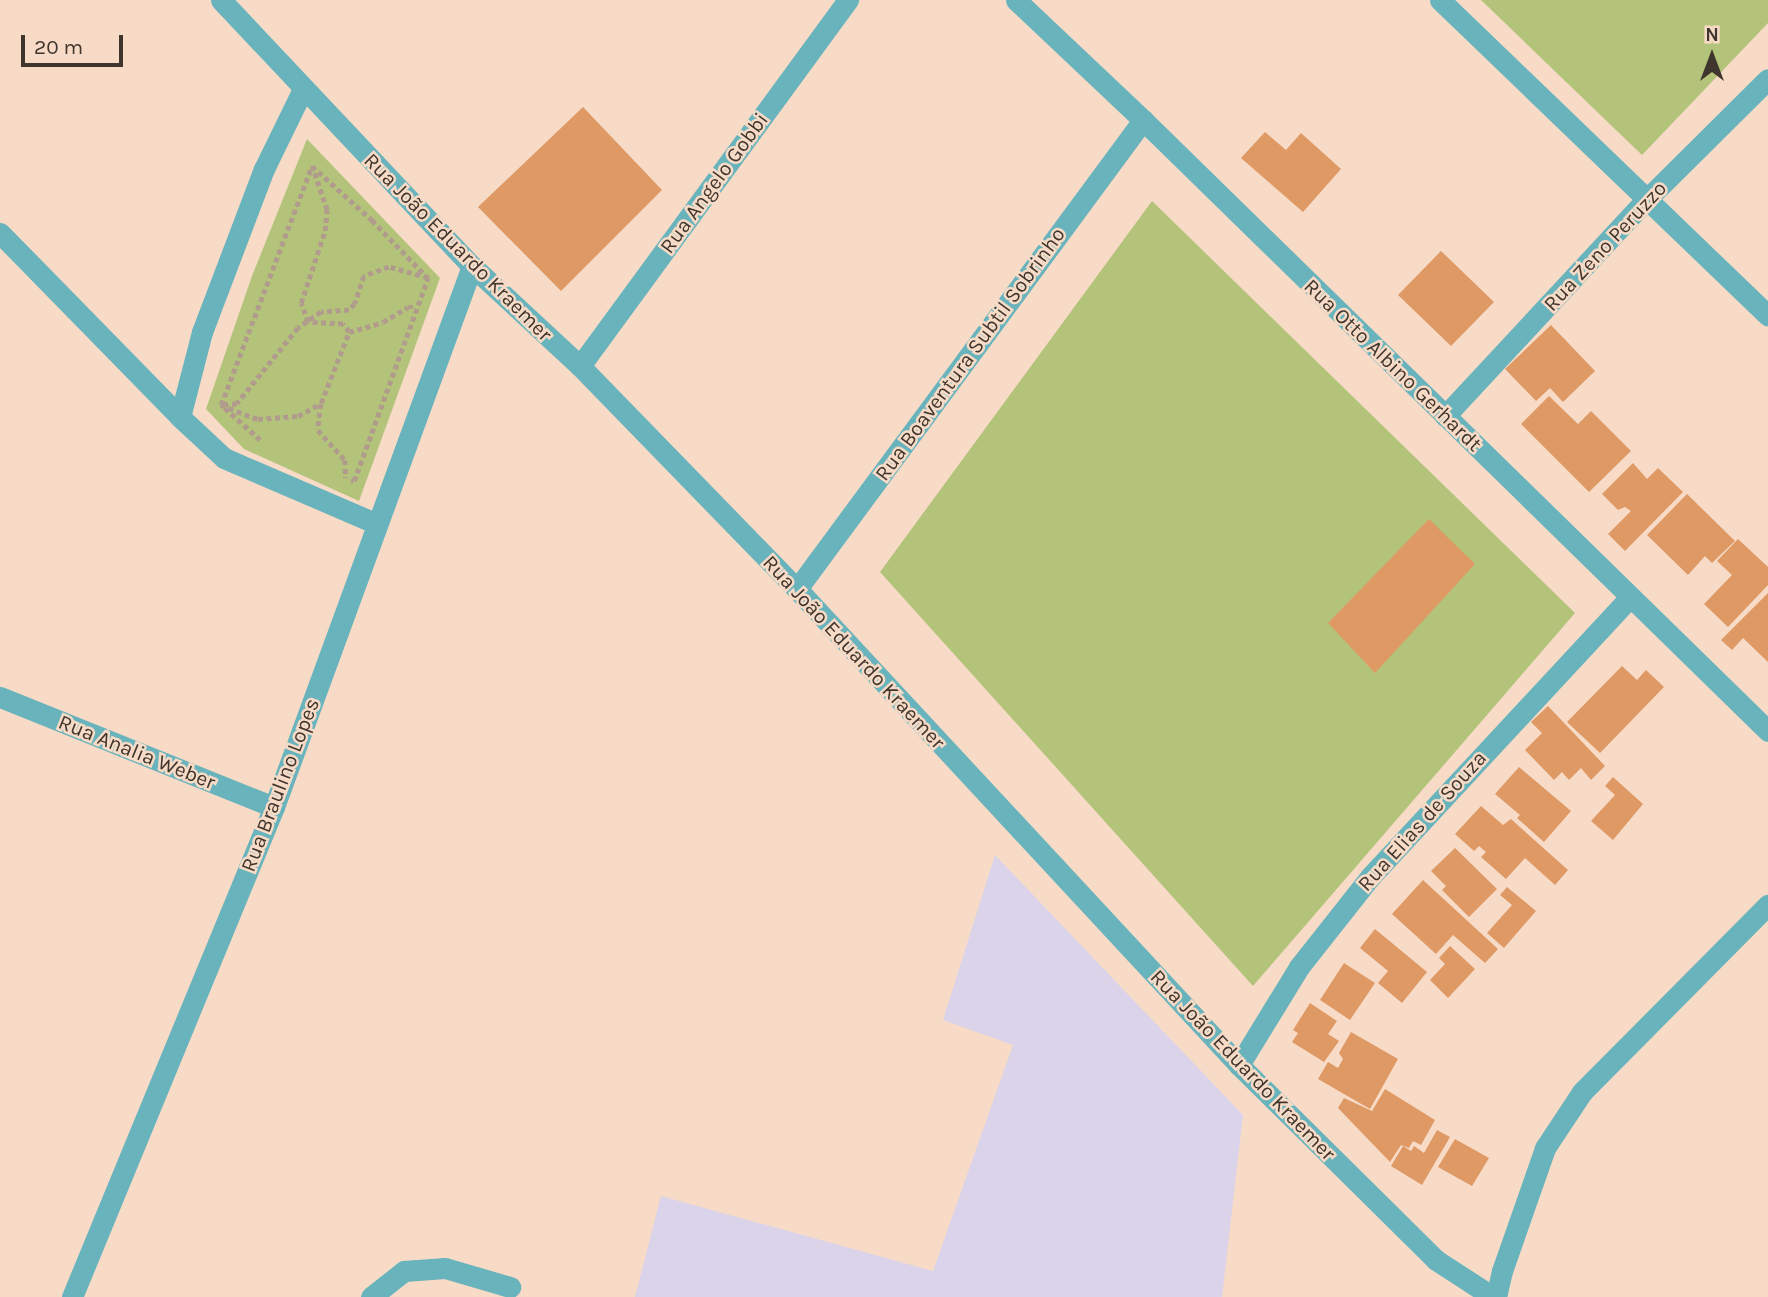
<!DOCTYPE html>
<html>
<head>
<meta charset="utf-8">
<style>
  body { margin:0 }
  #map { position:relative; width:1768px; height:1297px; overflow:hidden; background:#f7dbc7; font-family:Karla,sans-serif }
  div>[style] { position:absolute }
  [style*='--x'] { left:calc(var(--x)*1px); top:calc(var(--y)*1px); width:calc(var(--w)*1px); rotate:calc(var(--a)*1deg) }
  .industrial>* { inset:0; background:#dad3e9 }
  .green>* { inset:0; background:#b4c37a }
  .building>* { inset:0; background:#de9965 }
  .path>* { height:4.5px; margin-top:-2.25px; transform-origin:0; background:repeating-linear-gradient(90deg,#b09b8c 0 5px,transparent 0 8.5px) }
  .minor>* { height:21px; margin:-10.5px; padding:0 10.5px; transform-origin:10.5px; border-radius:10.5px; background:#69b3bc }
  span { translate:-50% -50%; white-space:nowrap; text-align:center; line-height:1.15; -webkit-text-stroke:5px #f7dbc7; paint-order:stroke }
  .street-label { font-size:21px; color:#40362e }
  .north { position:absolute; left:1677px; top:21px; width:70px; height:70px; -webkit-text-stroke:5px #f7dbc7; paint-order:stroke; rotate:0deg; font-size:19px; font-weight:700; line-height:28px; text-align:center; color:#40362e }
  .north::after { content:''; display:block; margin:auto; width:24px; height:32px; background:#40362e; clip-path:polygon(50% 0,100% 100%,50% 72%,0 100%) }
  .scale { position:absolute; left:21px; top:35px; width:102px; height:32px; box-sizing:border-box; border:4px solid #40362e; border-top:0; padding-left:9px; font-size:21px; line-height:24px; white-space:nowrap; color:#40362e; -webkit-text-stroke:5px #f7dbc7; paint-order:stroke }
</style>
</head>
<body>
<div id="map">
  <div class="industrial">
    <i style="clip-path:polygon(995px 855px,1243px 1115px,1222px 1297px,635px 1297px,661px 1196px,933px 1271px,1013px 1045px,943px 1020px)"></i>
  </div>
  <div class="green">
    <i style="clip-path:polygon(1481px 0,1768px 0,1768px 23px,1642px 155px)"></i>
    <i style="clip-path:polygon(307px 139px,440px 278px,359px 501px,244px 449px,206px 409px,252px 276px)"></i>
    <i style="clip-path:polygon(1152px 201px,1575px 613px,1253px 986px,880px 572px)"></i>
  </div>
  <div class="building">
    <i style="clip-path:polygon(583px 107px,662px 190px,561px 291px,478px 207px)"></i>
    <i style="clip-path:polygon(1265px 132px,1286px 150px,1301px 133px,1341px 169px,1303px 212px,1241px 158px)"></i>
    <i style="clip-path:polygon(1441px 251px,1494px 302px,1451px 346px,1398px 295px)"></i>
    <i style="clip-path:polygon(1551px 325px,1595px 371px,1563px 402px,1550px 388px,1536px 401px,1505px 369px)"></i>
    <i style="clip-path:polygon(1549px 396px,1578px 424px,1591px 411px,1631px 451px,1589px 492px,1521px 424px)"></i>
    <i style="clip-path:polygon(1633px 463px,1647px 479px,1658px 468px,1683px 492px,1625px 551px,1608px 534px,1631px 511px,1625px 507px,1618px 510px,1602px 494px)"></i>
    <i style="clip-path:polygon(1687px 494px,1735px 541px,1712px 563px,1705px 556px,1688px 575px,1647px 535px)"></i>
    <i style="clip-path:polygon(1429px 519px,1475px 564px,1375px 673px,1328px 623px)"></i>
    <i style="clip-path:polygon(1738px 539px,1768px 567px,1768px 585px,1728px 627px,1704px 604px,1732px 575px,1717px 561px)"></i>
    <i style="clip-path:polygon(1768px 593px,1768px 662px,1743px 638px,1732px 650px,1721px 640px)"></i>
    <i style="clip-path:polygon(1622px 666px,1637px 680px,1646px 670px,1664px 687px,1600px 753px,1567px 722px)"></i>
    <i style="clip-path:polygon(1548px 706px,1605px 766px,1591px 780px,1581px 768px,1569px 780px,1562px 772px,1554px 780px,1525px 750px,1542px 733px,1531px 722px)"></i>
    <i style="clip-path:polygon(1519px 767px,1571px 811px,1544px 842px,1517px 818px,1520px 815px,1495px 794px)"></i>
    <i style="clip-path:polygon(1613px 777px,1643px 804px,1613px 840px,1591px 821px,1615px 795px,1605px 786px)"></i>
    <i style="clip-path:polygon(1481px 806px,1503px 825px,1511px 819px,1568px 870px,1555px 885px,1525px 858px,1506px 879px,1481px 857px,1486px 852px,1479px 846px,1474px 851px,1455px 834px)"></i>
    <i style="clip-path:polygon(1455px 848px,1497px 889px,1469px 917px,1442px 890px,1446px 886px,1431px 871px)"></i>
    <i style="clip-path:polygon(1423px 880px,1498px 949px,1485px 963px,1453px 935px,1436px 954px,1392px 914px)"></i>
    <i style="clip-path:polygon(1507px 887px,1536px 911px,1504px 948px,1487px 933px,1512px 905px,1500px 895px)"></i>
    <i style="clip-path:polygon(1375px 929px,1427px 972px,1402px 1003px,1378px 983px,1388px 971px,1360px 948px)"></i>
    <i style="clip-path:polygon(1450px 946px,1475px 969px,1448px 998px,1430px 980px,1445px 964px,1439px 958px)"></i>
    <i style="clip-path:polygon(1344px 963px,1375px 983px,1350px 1020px,1320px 1000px)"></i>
    <i style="clip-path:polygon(1310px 1003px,1337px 1021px,1328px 1034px,1339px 1041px,1324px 1062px,1292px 1042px,1298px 1033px,1293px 1030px)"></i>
    <i style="clip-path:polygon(1351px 1032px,1398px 1059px,1370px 1109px,1318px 1079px,1328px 1062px,1338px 1068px,1343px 1059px,1339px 1053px)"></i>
    <i style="clip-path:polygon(1385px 1089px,1435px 1120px,1421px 1145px,1413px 1141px,1409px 1148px,1398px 1144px,1401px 1145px,1390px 1162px,1338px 1108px,1344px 1098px,1372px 1111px)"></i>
    <i style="clip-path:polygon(1437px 1130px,1450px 1137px,1422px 1185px,1391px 1166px,1403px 1146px,1411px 1151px,1414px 1146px,1424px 1153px)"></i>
    <i style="clip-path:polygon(1455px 1139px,1489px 1158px,1472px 1186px,1438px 1167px)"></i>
  </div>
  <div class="path">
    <i style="--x:312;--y:166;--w:81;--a:42"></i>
    <i style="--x:372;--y:220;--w:81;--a:46"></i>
    <i style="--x:428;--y:278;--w:41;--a:-164.2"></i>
    <i style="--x:389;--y:267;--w:27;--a:160"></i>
    <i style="--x:364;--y:276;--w:29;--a:108"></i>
    <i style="--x:355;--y:304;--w:8;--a:135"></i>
    <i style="--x:349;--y:310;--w:28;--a:176"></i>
    <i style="--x:321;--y:312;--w:28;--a:145"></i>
    <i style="--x:298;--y:328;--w:97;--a:128.8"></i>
    <i style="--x:237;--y:404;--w:16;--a:176"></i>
    <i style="--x:221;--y:405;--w:256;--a:-69.2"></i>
    <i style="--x:349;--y:332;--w:35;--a:-16"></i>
    <i style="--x:383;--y:322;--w:29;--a:-31"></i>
    <i style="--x:408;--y:307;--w:9;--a:0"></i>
    <i style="--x:321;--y:404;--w:26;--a:97"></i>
    <i style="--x:318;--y:430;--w:40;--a:48"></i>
    <i style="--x:345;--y:460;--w:18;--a:87"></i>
    <i style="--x:260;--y:440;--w:52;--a:-138.1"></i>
    <i style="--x:221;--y:405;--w:40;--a:21"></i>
    <i style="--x:258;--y:419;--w:40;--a:-4.3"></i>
    <i style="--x:298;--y:416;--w:26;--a:-29"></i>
    <i style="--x:321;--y:403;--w:76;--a:-68.5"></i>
    <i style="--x:349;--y:332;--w:10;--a:-127"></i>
    <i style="--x:343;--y:324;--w:35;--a:-177"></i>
    <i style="--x:308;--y:322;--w:20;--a:-110"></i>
    <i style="--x:301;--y:303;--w:76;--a:-71.6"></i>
    <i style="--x:325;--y:231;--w:21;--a:-85"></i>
    <i style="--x:327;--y:210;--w:46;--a:-108.8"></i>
    <i style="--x:351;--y:480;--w:3;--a:18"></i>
    <i style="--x:354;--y:481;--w:216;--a:-70"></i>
  </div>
  <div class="minor">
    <i style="--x:221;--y:0;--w:366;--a:46.7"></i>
    <i style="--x:472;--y:266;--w:147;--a:42.8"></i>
    <i style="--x:580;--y:366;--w:311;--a:45.8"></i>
    <i style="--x:797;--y:589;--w:650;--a:47.12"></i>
    <i style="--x:1239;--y:1065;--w:277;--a:44.7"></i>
    <i style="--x:1436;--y:1260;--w:68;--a:33"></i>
    <i style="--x:1016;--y:0;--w:175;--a:43.4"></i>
    <i style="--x:1143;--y:120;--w:874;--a:44.35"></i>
    <i style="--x:1440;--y:0;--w:455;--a:43.9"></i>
    <i style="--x:0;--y:233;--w:257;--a:45.6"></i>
    <i style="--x:180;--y:417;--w:60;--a:43"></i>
    <i style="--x:224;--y:458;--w:167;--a:23.3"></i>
    <i style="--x:580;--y:366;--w:454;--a:-53.8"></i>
    <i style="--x:1445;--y:416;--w:296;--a:-47.1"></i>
    <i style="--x:1647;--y:199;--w:170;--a:-44.8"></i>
    <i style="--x:180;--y:417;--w:88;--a:-75.5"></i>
    <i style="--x:202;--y:332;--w:174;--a:-69.2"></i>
    <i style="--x:264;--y:169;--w:89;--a:-64"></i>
    <i style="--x:797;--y:589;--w:583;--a:-53.58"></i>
    <i style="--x:0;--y:697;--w:295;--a:21.9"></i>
    <i style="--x:1239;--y:1065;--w:115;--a:-58.5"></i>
    <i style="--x:1299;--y:967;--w:115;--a:-51.7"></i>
    <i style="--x:1370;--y:877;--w:381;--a:-47.1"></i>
    <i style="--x:72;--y:1297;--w:530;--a:-67.6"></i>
    <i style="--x:274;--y:807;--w:576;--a:-69.9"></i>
    <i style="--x:371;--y:1297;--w:42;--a:-38.2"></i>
    <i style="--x:404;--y:1271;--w:41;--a:-4.2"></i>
    <i style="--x:445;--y:1268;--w:68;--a:16.3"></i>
    <i style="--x:1496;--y:1297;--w:27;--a:-77"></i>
    <i style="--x:1502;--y:1271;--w:130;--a:-70.7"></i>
    <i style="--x:1545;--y:1148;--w:67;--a:-56.5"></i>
    <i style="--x:1582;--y:1092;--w:264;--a:-45.2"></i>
  </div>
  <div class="street-label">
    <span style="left:714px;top:183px;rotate:-54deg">Rua Angelo Gobbi</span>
    <span style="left:1605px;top:246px;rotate:-47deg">Rua Zeno Peruzzo</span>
    <span style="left:458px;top:247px;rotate:45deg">Rua João Eduardo Kraemer</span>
    <span style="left:970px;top:354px;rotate:-54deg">Rua Boaventura Subtil Sobrinho</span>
    <span style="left:1393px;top:365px;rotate:44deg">Rua Otto Albino Gerhardt</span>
    <span style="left:854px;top:652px;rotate:47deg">Rua João Eduardo Kraemer</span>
    <span style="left:137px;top:752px;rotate:22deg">Rua Analia Weber</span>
    <span style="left:280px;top:785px;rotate:-69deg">Rua Braulino Lopes</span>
    <span style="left:1422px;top:821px;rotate:-48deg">Rua Elias de Souza</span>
    <span style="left:1243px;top:1065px;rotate:46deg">Rua João Eduardo Kraemer</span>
  </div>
  <div class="north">N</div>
  <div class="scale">20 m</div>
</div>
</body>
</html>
